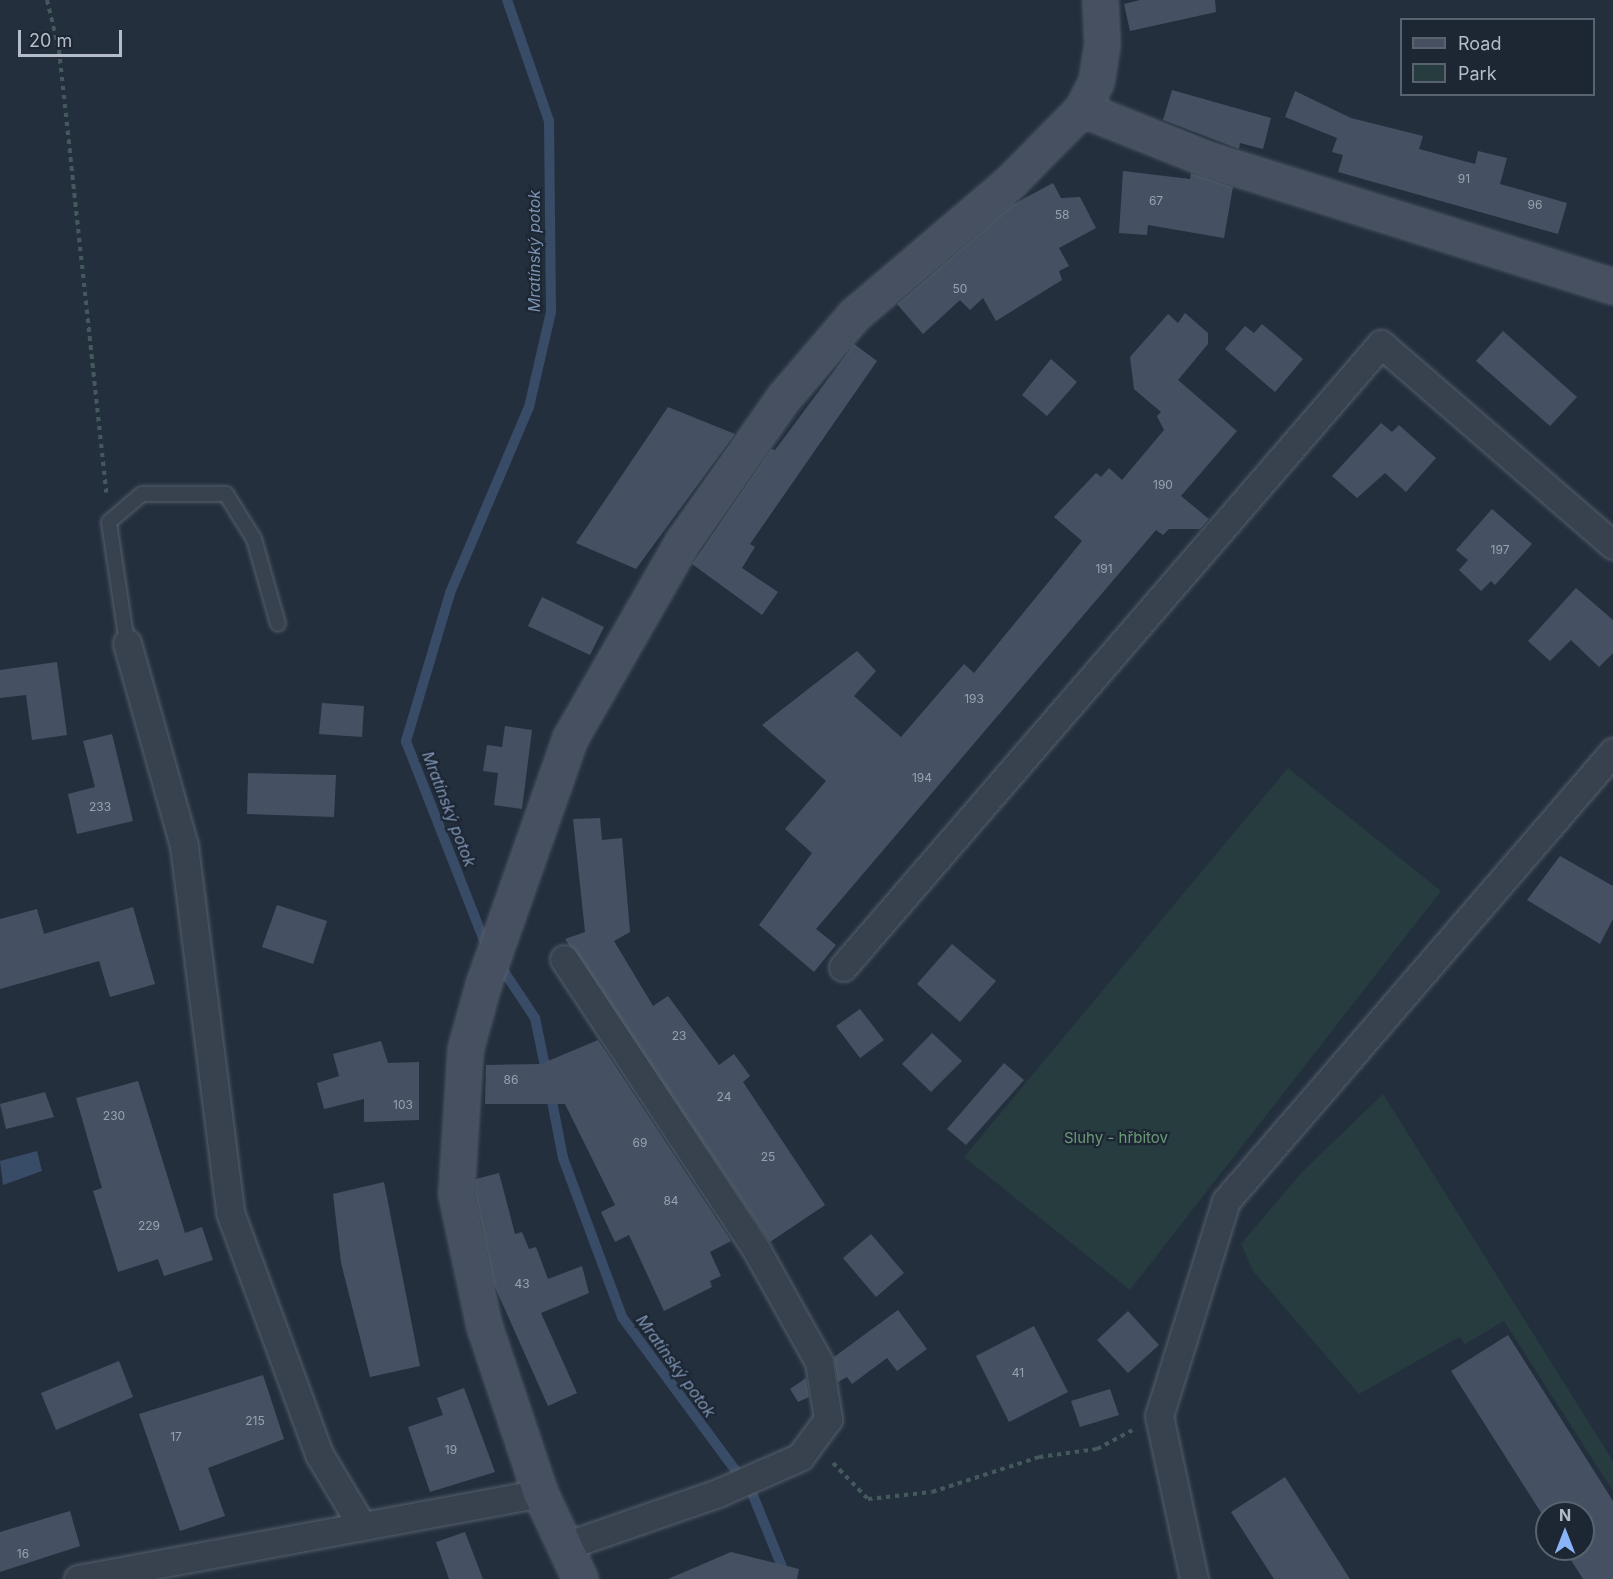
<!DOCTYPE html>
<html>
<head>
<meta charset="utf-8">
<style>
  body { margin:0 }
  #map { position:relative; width:1613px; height:1579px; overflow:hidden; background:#242f3e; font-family:Inter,sans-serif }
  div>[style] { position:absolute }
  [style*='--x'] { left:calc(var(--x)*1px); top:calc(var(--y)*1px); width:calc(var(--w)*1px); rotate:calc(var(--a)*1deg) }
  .green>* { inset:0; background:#263c3f }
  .water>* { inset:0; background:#394c67 }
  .stream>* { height:10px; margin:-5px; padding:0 5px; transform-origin:5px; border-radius:5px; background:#394c67 }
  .building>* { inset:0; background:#455162 }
  .path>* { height:4px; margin-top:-2px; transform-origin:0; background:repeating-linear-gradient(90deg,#44595c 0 4.5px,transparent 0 9px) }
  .roads { filter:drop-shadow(0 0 2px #565f6c) drop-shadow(0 0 2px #565f6c) }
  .lane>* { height:14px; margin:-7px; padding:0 7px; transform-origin:7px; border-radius:7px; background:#38414e }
  .street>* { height:27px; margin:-13.5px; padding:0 13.5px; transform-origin:13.5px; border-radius:13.5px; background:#38414e }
  .secondary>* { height:33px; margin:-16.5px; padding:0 16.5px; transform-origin:16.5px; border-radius:16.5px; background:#465061 }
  span { translate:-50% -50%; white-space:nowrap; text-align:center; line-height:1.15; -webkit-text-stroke:4.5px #1d2633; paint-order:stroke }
  .number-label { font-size:12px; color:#98a1af }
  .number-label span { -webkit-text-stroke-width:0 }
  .park-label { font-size:15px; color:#6b9a76 }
  .water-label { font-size:16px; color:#7c92b1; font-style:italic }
  .legend { position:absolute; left:1400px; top:18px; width:195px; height:78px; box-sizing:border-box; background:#1d2633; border:2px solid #59626f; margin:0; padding:8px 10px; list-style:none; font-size:18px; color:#b4bcc9 }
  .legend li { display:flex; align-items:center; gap:12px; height:30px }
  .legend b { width:30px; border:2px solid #59626f }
  .north { position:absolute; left:1535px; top:1501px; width:60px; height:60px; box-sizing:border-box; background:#1d2633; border:2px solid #59626f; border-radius:50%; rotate:0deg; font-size:16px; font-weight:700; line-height:24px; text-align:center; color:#b4bcc9 }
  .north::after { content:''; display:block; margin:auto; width:21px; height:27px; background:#8ab4f8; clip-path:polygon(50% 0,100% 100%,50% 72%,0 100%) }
  .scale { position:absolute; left:18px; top:30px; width:104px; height:27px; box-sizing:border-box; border:3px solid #b4bcc9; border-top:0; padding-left:8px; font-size:18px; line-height:21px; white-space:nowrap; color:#b4bcc9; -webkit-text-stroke:4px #1d2633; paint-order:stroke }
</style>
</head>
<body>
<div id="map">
  <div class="green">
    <i style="clip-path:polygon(1288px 768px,1441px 891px,1130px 1290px,964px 1157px)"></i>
    <i style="clip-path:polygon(1383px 1094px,1613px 1461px,1613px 1491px,1504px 1321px,1465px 1344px,1459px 1337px,1359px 1394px,1253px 1271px,1241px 1244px,1303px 1171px)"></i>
  </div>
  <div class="water">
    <i style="clip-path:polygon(37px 1151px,42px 1171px,3px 1185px,0 1161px)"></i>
  </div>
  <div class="stream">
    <i style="--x:487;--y:948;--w:222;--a:-111.4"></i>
    <i style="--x:406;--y:741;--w:154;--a:-73.4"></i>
    <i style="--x:450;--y:593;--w:202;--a:-67"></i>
    <i style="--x:529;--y:407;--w:98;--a:-77"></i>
    <i style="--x:551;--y:312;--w:191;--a:-90.6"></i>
    <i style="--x:549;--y:121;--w:128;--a:-109.1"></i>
    <i style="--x:497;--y:961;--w:69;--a:56.3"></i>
    <i style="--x:535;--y:1018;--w:59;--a:78.3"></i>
    <i style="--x:550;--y:1091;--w:68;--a:79"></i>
    <i style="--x:563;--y:1158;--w:170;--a:69.6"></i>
    <i style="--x:622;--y:1317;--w:219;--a:53.5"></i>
    <i style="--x:752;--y:1493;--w:93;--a:67.9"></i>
  </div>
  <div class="building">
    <i style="clip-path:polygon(1140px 0,1215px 0,1216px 12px,1130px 31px,1124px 4px)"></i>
    <i style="clip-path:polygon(1172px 90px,1271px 118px,1263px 149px,1240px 143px,1239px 149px,1163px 120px)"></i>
    <i style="clip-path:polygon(1295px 91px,1351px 118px,1423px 136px,1419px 149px,1475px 164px,1478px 151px,1507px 158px,1500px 184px,1567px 203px,1558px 234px,1338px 172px,1343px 155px,1332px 152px,1337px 138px,1285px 117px)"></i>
    <i style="clip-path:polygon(1123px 171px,1190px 179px,1191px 173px,1233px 187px,1224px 238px,1148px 225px,1147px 235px,1119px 233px)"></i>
    <i style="clip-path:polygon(1053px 183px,1061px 198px,1080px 197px,1096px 228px,1059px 248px,1069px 266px,1059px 271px,1062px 280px,996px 321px,983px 298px,970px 310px,960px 300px,923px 334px,897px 304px,1012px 205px)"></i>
    <i style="clip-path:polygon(1185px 313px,1208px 333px,1208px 344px,1178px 380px,1237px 431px,1181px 496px,1209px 519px,1200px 529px,1169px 529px,1163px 535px,1156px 530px,816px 929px,836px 945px,814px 972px,759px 925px,812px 853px,785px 829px,826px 781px,762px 725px,857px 651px,876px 671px,854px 696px,901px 737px,964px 664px,974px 673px,1082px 541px,1054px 517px,1096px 473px,1101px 477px,1109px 468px,1122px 480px,1164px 430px,1157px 416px,1161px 412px,1134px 389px,1130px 357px,1168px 314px,1178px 323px)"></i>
    <i style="clip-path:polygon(1262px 324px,1303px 359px,1275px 392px,1225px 349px,1245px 326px,1254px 333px)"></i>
    <i style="clip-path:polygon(1503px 331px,1577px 397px,1550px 426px,1476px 361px)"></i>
    <i style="clip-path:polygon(854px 344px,877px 361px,750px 544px,755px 547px,742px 568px,778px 592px,762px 615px,692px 564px,771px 449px,775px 450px)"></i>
    <i style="clip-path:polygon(1051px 359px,1077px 382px,1047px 416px,1022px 395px)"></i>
    <i style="clip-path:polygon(668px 407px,735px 434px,636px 569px,576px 543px)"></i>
    <i style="clip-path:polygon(1381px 423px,1392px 432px,1399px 425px,1436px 458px,1406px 492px,1385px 473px,1357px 498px,1332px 476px)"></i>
    <i style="clip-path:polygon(1492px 509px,1532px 544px,1495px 585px,1491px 581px,1481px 591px,1459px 570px,1468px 560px,1456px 550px)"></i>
    <i style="clip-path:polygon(1576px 588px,1613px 620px,1613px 653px,1599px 667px,1571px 640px,1550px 661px,1528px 641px)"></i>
    <i style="clip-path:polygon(542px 597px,604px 627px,590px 655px,528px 626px)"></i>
    <i style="clip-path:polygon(57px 662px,67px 735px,32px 740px,26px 695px,0 698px,0 670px)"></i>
    <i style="clip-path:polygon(322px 703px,364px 706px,362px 737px,319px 734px)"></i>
    <i style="clip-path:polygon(505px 726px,532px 730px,522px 809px,494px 805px,498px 773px,483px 771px,487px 745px,502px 747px)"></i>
    <i style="clip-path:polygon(112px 734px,133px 821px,77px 834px,68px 794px,95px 787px,83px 741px)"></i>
    <i style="clip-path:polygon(248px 773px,336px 775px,334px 817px,247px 814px)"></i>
    <i style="clip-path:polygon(600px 818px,602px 840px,622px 838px,630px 932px,614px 941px,653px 1006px,668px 996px,719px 1065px,734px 1054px,750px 1076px,743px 1082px,825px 1205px,770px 1242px,565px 939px,585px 932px,573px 819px)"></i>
    <i style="clip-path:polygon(1560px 856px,1613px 886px,1613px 919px,1600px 944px,1527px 900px)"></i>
    <i style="clip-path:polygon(277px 905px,327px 921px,313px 964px,262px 947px)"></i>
    <i style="clip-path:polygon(133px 907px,155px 984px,110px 997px,99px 961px,0 989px,0 919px,37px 909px,44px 934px)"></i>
    <i style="clip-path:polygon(952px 944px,996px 981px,960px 1022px,917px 984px)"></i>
    <i style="clip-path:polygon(860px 1009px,884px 1040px,860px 1058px,836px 1026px)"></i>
    <i style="clip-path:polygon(932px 1033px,962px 1061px,931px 1092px,902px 1064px)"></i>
    <i style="clip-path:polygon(598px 1040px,731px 1241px,710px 1252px,721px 1276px,710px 1281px,712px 1287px,664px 1311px,629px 1235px,615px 1242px,601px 1212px,615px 1205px,565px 1104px,485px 1104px,486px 1065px,541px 1064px)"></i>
    <i style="clip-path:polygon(381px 1041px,388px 1063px,419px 1062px,419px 1120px,364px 1122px,364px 1099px,324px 1109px,317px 1083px,339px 1076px,333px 1054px)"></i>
    <i style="clip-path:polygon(1004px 1063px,1024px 1080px,966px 1145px,947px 1129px)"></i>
    <i style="clip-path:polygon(138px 1081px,185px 1233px,202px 1227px,213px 1260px,164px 1276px,158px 1259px,118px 1272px,93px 1191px,102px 1188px,76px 1098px)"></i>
    <i style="clip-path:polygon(45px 1092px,54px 1117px,6px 1129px,0 1104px)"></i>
    <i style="clip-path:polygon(499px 1173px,515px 1234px,522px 1232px,529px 1249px,536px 1247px,548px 1279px,582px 1266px,589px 1293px,541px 1313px,577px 1393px,548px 1406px,494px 1285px,475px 1193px,476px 1179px)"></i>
    <i style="clip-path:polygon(384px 1182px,420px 1366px,370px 1377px,341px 1263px,333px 1194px)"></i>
    <i style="clip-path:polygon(871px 1234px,904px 1273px,876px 1297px,843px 1258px)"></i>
    <i style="clip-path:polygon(898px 1310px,927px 1349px,897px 1371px,887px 1358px,852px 1384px,847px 1377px,838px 1382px,834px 1357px)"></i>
    <i style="clip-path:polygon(1128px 1311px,1159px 1345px,1128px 1373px,1097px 1340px)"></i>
    <i style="clip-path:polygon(1034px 1326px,1068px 1392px,1009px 1422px,976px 1356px)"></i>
    <i style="clip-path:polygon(1508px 1335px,1613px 1501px,1613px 1579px,1583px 1579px,1564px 1549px,1583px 1549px,1583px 1513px,1547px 1513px,1547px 1522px,1451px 1371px)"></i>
    <i style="clip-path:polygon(119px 1361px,133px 1397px,56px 1430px,41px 1393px)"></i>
    <i style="clip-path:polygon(263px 1375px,284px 1439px,208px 1468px,225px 1516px,180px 1531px,139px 1414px)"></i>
    <i style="clip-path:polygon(806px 1378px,809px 1397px,798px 1402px,790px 1389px)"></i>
    <i style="clip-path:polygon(464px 1388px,495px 1472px,430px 1492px,408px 1427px,443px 1415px,437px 1398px)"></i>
    <i style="clip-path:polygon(1110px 1389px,1119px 1415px,1080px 1427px,1071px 1401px)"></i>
    <i style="clip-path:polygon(1285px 1477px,1350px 1579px,1274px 1579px,1231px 1512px)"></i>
    <i style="clip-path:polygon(70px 1511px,80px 1546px,0 1572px,0 1532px)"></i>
    <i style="clip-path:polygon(465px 1532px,483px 1579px,449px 1579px,436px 1542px)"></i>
    <i style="clip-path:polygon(731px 1552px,799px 1569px,797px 1579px,668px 1579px)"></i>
  </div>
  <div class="path">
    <i style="--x:47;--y:0;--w:51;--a:76.5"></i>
    <i style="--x:59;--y:50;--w:445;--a:83.9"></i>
    <i style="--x:833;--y:1463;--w:50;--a:45.8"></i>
    <i style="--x:868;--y:1499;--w:64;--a:-6.2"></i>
    <i style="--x:932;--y:1492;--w:113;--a:-18.1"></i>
    <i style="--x:1039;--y:1457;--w:59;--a:-7.9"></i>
    <i style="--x:1097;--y:1449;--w:40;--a:-28"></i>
  </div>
  <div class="roads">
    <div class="lane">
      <i style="--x:127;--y:643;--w:122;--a:-98.5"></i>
      <i style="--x:109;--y:522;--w:43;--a:-40.3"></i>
      <i style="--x:142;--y:494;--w:84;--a:0"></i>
      <i style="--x:226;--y:494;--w:53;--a:58.1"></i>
      <i style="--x:254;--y:539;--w:88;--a:74.2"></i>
    </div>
    <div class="street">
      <i style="--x:127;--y:643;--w:211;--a:74.3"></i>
      <i style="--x:184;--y:846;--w:369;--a:82.8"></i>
      <i style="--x:230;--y:1212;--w:258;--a:69.8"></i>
      <i style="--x:319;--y:1454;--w:84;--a:59.2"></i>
      <i style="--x:564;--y:959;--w:350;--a:56.5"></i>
      <i style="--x:757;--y:1251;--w:127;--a:60.8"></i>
      <i style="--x:819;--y:1362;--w:58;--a:81"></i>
      <i style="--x:828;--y:1419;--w:47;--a:126.4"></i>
      <i style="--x:800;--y:1457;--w:90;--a:156.3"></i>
      <i style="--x:718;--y:1493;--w:162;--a:160.9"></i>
      <i style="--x:843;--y:967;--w:823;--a:-49.19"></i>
      <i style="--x:1381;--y:344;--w:307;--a:40.9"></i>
      <i style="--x:78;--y:1579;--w:470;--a:-10.5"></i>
      <i style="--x:1194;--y:1579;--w:167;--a:-102.1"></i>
      <i style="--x:1159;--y:1416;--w:225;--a:-72.7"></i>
      <i style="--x:1226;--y:1201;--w:593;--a:-49.24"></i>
    </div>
    <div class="secondary">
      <i style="--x:1082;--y:109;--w:135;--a:21.8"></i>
      <i style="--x:1207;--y:159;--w:425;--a:17.4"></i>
      <i style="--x:580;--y:1579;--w:95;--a:-114.9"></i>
      <i style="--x:540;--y:1493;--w:176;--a:-108.5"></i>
      <i style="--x:484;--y:1326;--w:135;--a:-102"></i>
      <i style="--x:456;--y:1194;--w:144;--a:-86.4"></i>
      <i style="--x:465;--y:1050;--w:67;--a:-74.5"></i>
      <i style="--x:483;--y:985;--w:262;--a:-70.6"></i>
      <i style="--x:570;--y:738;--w:227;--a:-60.2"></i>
      <i style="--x:683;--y:541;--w:176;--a:-55"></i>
      <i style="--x:784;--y:397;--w:109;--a:-49.5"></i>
      <i style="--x:855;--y:314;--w:204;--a:-40.4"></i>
      <i style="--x:1010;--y:182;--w:103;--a:-45.4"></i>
      <i style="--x:1082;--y:109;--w:30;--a:-63"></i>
      <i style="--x:1096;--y:82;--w:39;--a:-81"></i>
      <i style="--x:1102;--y:43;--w:43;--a:-92.7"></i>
    </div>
  </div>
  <div class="number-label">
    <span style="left:1464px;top:179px">91</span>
    <span style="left:1156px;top:201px">67</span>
    <span style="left:1535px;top:205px">96</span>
    <span style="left:1062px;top:215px">58</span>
    <span style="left:960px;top:289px">50</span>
    <span style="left:1163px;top:485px">190</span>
    <span style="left:1500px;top:550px">197</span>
    <span style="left:1104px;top:569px">191</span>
    <span style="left:974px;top:699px">193</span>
    <span style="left:922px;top:778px">194</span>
    <span style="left:100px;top:807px">233</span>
    <span style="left:679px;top:1036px">23</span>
    <span style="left:511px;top:1080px">86</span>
    <span style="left:724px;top:1097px">24</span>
    <span style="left:403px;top:1105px">103</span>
    <span style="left:114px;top:1116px">230</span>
    <span style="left:640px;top:1143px">69</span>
    <span style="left:768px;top:1157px">25</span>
    <span style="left:671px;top:1201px">84</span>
    <span style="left:149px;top:1226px">229</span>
    <span style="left:522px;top:1284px">43</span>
    <span style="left:1018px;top:1373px">41</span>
    <span style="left:255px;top:1421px">215</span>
    <span style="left:176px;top:1437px">17</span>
    <span style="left:451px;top:1450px">19</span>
    <span style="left:23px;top:1554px">16</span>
  </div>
  <div class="park-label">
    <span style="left:1116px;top:1138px">Sluhy - hřbitov</span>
  </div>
  <div class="water-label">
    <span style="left:534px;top:251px;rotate:-90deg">Mratínský potok</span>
    <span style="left:449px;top:809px;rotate:69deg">Mratínský potok</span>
    <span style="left:676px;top:1366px;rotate:54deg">Mratínský potok</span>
  </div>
  <ul class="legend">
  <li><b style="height:8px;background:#465061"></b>Road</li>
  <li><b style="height:16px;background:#263c3f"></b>Park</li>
  </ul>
  <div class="north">N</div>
  <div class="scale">20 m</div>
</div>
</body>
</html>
